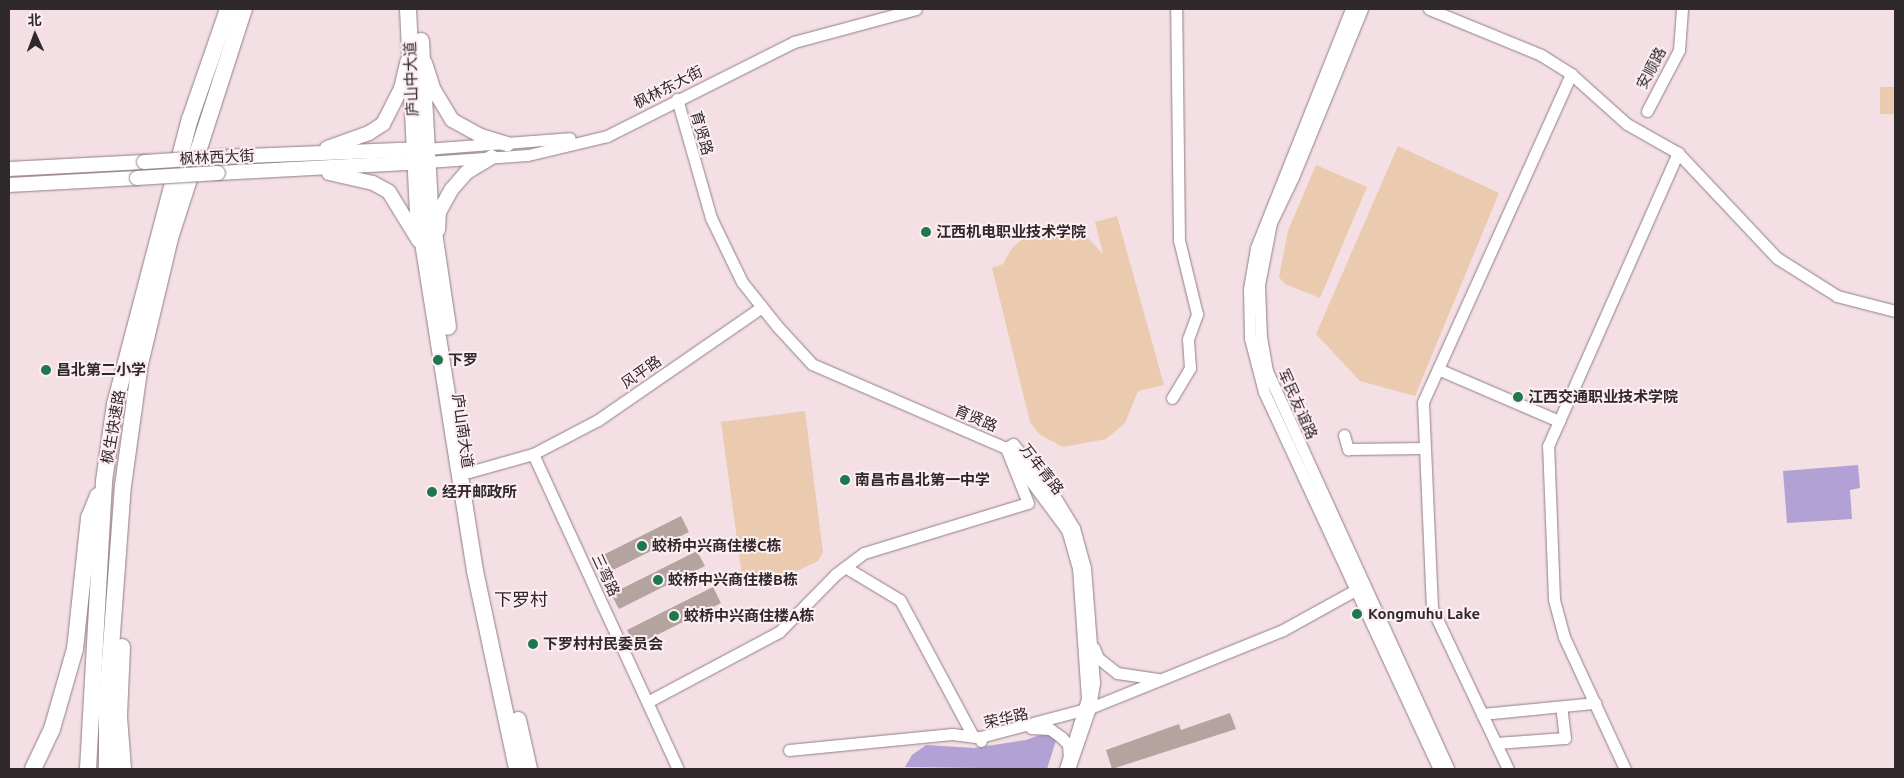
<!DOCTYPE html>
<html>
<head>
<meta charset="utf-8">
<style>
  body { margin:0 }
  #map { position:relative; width:1904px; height:778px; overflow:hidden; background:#f3dfe4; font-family:Ubuntu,"Noto Sans SC",sans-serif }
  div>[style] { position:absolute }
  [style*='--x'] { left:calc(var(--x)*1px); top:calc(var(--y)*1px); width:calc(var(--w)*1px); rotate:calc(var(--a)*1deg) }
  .green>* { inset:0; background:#eacbb0 }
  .water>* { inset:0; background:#b1a1d4 }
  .building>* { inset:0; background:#b5a39f }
  .roads { filter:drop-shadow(0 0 1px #907f83) drop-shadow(0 0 1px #907f83) }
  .minor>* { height:11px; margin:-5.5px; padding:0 5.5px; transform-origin:5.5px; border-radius:5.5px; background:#fff }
  .major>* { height:14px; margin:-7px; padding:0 7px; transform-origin:7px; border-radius:7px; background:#fff }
  .highway>* { height:16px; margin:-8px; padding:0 8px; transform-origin:8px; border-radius:8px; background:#fff }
  .bridges { filter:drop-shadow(0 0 1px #907f83) drop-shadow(0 0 1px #907f83) }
  .major-bridge>* { height:14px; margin:-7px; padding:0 7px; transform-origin:7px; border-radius:7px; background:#fff }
  .dots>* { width:14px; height:14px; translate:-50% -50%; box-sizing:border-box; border:2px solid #fdeef2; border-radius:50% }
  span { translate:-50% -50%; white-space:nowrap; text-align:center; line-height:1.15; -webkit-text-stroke:4px #fdeef2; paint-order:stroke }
  .street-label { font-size:15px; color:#30292b }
  .poi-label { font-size:15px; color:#30292b; font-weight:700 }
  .left { translate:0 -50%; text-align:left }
  .quarter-label { font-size:18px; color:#30292b }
  .frame { position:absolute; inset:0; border:10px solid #30292b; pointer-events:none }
  .north { position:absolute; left:10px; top:10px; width:50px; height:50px; -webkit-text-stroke:4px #fdeef2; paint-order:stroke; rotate:358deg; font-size:14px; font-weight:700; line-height:20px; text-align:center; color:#30292b }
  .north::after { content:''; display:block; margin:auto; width:18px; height:22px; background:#30292b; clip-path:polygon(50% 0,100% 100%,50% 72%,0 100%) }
</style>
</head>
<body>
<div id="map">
  <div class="green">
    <i style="clip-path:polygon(1880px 87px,1895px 87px,1895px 114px,1880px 114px)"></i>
    <i style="clip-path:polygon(1398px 146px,1499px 193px,1415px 396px,1360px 381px,1316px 334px)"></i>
    <i style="clip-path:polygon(1316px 165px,1367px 187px,1320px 298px,1285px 284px,1279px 277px,1288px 231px)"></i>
    <i style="clip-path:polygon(1117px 216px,1164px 385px,1138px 391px,1125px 423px,1106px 439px,1063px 447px,1039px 434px,1030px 422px,992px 268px,1003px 264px,1012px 248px,1028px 234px,1048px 229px,1087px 237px,1103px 254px,1095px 222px)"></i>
    <i style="clip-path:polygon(805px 411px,823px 552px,818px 561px,769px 584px,742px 576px,721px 422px)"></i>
  </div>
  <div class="water">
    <i style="clip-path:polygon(1858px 465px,1860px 488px,1850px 490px,1852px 519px,1787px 523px,1783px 471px)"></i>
    <i style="clip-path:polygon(1060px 728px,1047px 769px,905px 767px,912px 755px,926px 745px,974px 748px,1026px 740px)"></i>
  </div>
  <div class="building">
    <i style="clip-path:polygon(681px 516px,689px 532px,603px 575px,595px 559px)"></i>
    <i style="clip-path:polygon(697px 551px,705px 566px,619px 609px,611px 594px)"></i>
    <i style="clip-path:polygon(713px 587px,721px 603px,635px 646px,627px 630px)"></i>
    <i style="clip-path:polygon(1230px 713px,1236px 729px,1112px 769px,1106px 750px,1179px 724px,1181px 730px)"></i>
  </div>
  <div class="roads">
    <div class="minor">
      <i style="--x:1351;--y:9;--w:257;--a:111.7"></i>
      <i style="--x:1256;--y:248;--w:42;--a:99.7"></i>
      <i style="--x:1249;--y:289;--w:49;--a:88.8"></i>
      <i style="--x:1250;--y:338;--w:56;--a:75.5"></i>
      <i style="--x:1264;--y:392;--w:416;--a:65.1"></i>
      <i style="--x:1362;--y:9;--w:182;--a:112.3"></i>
      <i style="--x:1293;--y:177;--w:51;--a:115.6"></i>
      <i style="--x:1271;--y:223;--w:63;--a:101"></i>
      <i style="--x:1259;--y:285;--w:52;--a:87.8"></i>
      <i style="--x:1261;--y:337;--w:35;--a:80"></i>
      <i style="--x:1267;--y:371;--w:437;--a:65.5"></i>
      <i style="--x:1429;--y:9;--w:121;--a:22.3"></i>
      <i style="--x:1541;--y:55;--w:36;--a:32"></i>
      <i style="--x:1571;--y:74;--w:75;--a:41.8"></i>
      <i style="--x:1627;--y:124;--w:59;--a:29.6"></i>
      <i style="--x:1678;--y:153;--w:144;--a:46.7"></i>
      <i style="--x:1777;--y:258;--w:71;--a:32.3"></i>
      <i style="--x:1837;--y:296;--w:60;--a:14.5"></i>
      <i style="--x:1647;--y:111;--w:69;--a:-62.3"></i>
      <i style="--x:1679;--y:50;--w:41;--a:-85.8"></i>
      <i style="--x:425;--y:149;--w:145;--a:-4.3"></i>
      <i style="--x:427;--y:162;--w:101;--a:-4"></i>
      <i style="--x:528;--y:155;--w:81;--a:-13.5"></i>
      <i style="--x:607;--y:136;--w:209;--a:-26.7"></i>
      <i style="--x:794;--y:42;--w:126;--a:-15.1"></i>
      <i style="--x:1438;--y:369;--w:132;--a:23.3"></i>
      <i style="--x:1172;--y:398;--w:35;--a:-59"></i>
      <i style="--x:1190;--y:368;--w:29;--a:-94"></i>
      <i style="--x:1188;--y:339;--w:27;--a:-70"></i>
      <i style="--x:1197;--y:314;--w:76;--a:-103.7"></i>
      <i style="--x:1179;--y:240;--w:231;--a:-90.7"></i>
      <i style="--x:1344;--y:435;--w:15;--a:74"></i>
      <i style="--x:1348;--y:449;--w:76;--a:-0.8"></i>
      <i style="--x:533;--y:454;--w:73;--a:-27.6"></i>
      <i style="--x:598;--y:420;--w:199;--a:-34.6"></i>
      <i style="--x:469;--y:472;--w:66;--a:-15.7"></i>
      <i style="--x:533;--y:454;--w:347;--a:65.3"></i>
      <i style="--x:845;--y:567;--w:64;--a:31"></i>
      <i style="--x:900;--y:600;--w:154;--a:61.8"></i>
      <i style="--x:1094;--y:648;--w:11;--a:68"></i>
      <i style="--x:1098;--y:658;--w:24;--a:38"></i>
      <i style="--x:1117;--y:673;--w:41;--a:8.3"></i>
      <i style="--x:649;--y:701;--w:147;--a:-28"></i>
      <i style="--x:779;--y:632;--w:81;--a:-45.5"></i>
      <i style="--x:836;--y:574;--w:35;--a:-37"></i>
      <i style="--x:864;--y:553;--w:171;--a:-17"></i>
      <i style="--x:1028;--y:503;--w:59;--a:-111.8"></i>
      <i style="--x:1006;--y:448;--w:211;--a:-156.6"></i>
      <i style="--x:812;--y:364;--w:52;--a:-132.6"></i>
      <i style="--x:777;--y:326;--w:56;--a:-128.5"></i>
      <i style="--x:742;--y:282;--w:71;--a:-115.8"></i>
      <i style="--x:711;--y:218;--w:124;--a:-105.9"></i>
      <i style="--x:1482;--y:714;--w:114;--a:-5.6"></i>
      <i style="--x:1031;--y:728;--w:19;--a:3"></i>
      <i style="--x:1050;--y:729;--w:14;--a:36"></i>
      <i style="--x:1061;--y:737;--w:10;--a:45"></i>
      <i style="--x:1068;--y:744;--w:13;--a:86"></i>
      <i style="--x:981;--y:741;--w:4;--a:-104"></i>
      <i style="--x:980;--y:737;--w:114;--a:-14.8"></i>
      <i style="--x:1090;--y:708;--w:208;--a:-22"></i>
      <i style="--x:1283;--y:630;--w:87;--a:-28.9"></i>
      <i style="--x:1496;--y:743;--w:69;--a:-4.1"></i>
      <i style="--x:1565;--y:738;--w:31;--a:-97"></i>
      <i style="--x:789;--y:750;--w:164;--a:-5.6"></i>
      <i style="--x:952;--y:734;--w:26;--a:7"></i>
      <i style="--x:1065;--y:769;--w:73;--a:-72.6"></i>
      <i style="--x:1087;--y:699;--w:131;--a:-93.9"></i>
      <i style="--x:1078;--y:568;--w:40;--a:-106"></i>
      <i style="--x:1067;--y:530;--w:102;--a:-126.6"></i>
      <i style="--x:1006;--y:448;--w:8;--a:-30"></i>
      <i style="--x:1013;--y:444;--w:62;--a:50.9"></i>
      <i style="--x:1052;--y:492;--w:42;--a:58.6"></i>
      <i style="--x:1074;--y:528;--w:41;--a:74.6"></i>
      <i style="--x:1085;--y:568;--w:115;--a:85.5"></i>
      <i style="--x:1094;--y:683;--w:25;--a:99"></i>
      <i style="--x:1090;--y:708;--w:65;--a:109"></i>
      <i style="--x:1508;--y:769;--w:178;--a:-115.3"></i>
      <i style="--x:1432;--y:608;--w:206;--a:-92.5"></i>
      <i style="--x:1423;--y:402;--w:360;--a:-65.7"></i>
      <i style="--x:1625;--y:769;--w:145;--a:-114.8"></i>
      <i style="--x:1564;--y:637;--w:39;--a:-105"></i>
      <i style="--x:1554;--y:599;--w:153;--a:-92.2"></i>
      <i style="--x:1548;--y:446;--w:321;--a:-66.1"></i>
    </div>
    <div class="major">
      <i style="--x:425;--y:63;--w:28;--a:72"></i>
      <i style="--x:434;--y:90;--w:35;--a:59"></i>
      <i style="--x:452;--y:120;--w:33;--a:29"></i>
      <i style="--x:481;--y:136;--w:28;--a:17"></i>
      <i style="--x:327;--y:148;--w:45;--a:-19.7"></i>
      <i style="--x:369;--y:133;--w:17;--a:-33"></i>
      <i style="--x:383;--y:124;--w:39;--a:-63"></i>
      <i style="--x:401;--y:89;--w:28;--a:-77"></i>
      <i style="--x:222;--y:157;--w:202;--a:-2.3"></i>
      <i style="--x:9;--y:169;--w:135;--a:-3"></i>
      <i style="--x:218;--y:173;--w:208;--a:-3"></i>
      <i style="--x:329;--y:173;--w:45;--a:12.8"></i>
      <i style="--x:373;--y:183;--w:18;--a:29"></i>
      <i style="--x:389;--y:192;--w:57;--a:58.5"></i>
      <i style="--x:9;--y:185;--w:128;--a:-3.1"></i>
      <i style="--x:438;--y:230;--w:18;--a:-87"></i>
      <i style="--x:439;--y:212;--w:26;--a:-61"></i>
      <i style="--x:452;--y:189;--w:23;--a:-49"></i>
      <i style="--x:467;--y:172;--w:29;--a:-31"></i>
    </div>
    <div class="highway">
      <i style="--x:408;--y:9;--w:202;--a:87.2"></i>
      <i style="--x:418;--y:211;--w:364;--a:81"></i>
      <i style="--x:475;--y:571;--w:202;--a:78"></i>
      <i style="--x:421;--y:41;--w:164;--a:86.9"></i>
      <i style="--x:430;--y:205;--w:123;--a:81.6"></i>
      <i style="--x:122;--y:647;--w:70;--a:92.5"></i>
      <i style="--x:119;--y:717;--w:52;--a:85.6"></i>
      <i style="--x:518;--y:720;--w:50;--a:77.3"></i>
      <i style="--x:33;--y:769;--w:44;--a:-64.6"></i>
      <i style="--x:52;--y:729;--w:83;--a:-74"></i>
      <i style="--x:75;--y:649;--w:132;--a:-83.9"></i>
      <i style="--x:89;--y:518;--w:24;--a:-68"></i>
      <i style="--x:88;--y:769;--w:288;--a:-86.8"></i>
      <i style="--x:104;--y:481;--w:78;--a:-81.9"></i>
      <i style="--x:115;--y:404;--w:295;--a:-75.3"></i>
      <i style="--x:190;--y:119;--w:116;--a:-70.9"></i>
      <i style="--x:107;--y:769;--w:67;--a:-90"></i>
      <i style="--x:107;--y:702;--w:217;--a:-85.8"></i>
      <i style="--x:123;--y:486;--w:123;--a:-82.1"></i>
      <i style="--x:140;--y:364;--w:130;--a:-76.6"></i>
      <i style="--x:170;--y:238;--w:241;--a:-72.1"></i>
    </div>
  </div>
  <div class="bridges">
    <div class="major-bridge">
      <i style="--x:144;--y:162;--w:78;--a:-3.7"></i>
      <i style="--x:137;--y:178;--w:81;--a:-3.5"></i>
    </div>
  </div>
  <div class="dots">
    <i style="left:926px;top:232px;background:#1f784d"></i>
    <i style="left:438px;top:360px;background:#1f784d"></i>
    <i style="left:46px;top:370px;background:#1f784d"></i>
    <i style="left:1518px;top:397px;background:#1f784d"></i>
    <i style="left:845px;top:480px;background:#1f784d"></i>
    <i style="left:432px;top:492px;background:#1f784d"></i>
    <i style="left:642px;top:546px;background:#1f784d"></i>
    <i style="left:658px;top:580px;background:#1f784d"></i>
    <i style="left:1357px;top:614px;background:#1f784d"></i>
    <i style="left:674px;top:616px;background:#1f784d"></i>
    <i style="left:533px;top:644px;background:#1f784d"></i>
  </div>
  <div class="street-label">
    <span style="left:1651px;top:68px;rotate:-62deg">安顺路</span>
    <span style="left:411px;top:79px;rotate:-92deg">庐山中大道</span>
    <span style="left:668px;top:87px;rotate:-27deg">枫林东大街</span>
    <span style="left:702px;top:133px;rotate:74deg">育贤路</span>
    <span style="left:217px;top:157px;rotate:-3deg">枫林西大街</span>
    <span style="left:641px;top:372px;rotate:-35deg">风平路</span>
    <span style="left:1298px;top:404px;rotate:66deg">军民友谊路</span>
    <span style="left:976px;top:418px;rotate:23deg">育贤路</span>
    <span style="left:113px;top:427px;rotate:-80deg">枫生快速路</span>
    <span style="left:463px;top:431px;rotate:82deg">庐山南大道</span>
    <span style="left:1042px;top:469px;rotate:52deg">万年青路</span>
    <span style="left:606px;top:575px;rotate:65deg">三弯路</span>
    <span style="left:1006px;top:718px;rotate:-13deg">荣华路</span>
  </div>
  <div class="poi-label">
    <span class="left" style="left:936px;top:232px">江西机电职业技术学院</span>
    <span class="left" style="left:448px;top:360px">下罗</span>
    <span class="left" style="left:56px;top:370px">昌北第二小学</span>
    <span class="left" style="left:1528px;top:397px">江西交通职业技术学院</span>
    <span class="left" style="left:855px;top:480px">南昌市昌北第一中学</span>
    <span class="left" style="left:442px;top:492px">经开邮政所</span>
    <span class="left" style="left:652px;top:546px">蛟桥中兴商住楼C栋</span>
    <span class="left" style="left:668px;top:580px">蛟桥中兴商住楼B栋</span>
    <span class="left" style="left:1368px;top:614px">Kongmuhu Lake</span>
    <span class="left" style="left:684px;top:616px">蛟桥中兴商住楼A栋</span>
    <span class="left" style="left:543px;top:644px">下罗村村民委员会</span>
  </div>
  <div class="quarter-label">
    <span style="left:521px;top:599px">下罗村</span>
  </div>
  <div class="frame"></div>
  <div class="north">北</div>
</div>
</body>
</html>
